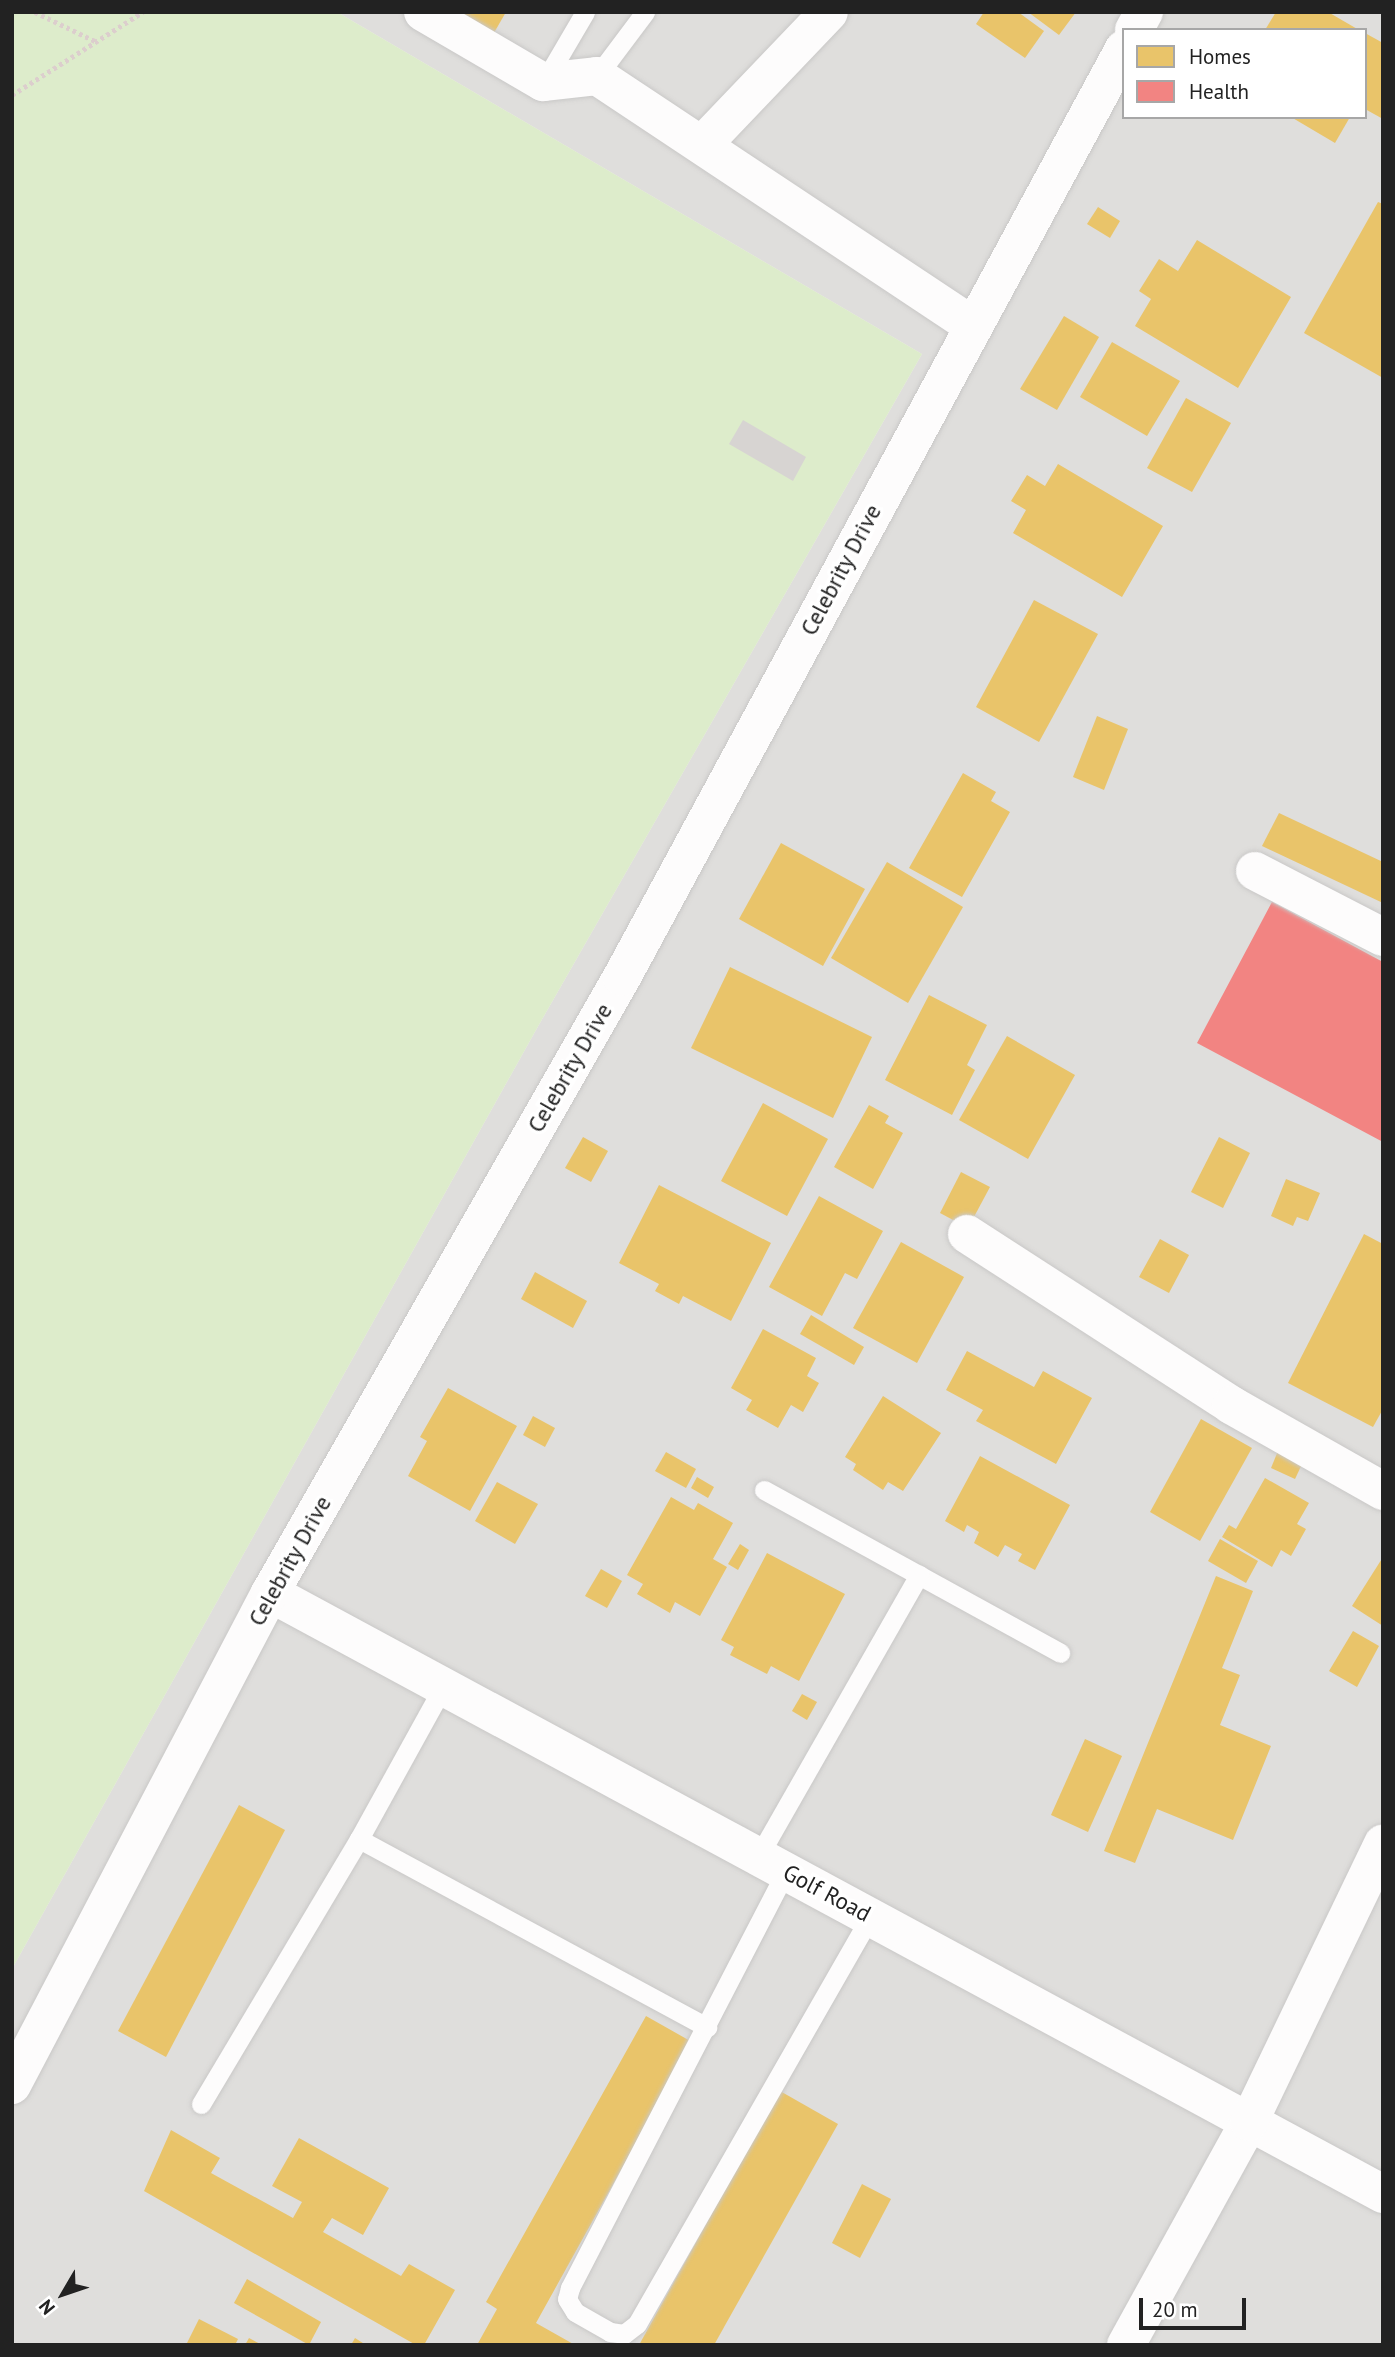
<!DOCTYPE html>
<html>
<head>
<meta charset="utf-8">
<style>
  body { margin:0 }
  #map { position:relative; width:1395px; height:2357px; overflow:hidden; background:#f0eeeb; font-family:"PT Sans",sans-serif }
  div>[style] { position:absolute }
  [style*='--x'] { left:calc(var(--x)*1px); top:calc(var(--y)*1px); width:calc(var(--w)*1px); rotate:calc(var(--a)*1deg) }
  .residential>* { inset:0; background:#dfdedc }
  .grass>* { inset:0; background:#ddeccb }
  .homes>* { inset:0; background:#e9c46a }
  .health>* { inset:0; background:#f28482 }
  .building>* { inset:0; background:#d7d4d2 }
  .path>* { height:4.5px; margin-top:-2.25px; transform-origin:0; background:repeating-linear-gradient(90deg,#dccecd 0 3.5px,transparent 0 7px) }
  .roads { filter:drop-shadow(0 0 2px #c9c8c7) drop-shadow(0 0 2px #c9c8c7) }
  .service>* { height:19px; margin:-9.5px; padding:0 9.5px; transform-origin:9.5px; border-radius:9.5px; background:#fdfcfc }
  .minor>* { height:38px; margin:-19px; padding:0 19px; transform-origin:19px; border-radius:19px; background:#fdfcfc }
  span { translate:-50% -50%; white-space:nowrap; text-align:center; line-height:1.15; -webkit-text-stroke:7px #fff; paint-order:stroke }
  .street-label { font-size:23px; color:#222 }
  .frame { position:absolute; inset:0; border:14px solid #222; pointer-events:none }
  .legend { position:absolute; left:1122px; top:28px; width:245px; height:91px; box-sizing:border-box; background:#fff; border:2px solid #a7a7a7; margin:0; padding:9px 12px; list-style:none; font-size:21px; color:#222 }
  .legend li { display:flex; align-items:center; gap:14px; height:35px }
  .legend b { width:35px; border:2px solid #a7a7a7 }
  .north { position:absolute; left:28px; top:2259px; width:70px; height:70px; -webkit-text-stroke:5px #fff; paint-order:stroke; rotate:231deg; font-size:19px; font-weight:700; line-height:28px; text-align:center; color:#222 }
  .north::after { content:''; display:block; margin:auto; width:24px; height:32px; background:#222; clip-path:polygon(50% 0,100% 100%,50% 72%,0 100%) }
  .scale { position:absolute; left:1139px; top:2298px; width:107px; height:32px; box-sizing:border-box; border:4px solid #222; border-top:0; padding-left:9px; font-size:21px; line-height:24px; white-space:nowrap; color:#222; -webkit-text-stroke:5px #fff; paint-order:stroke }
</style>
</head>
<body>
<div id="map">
  <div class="residential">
    <i style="clip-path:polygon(evenodd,337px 12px,1383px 12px,1383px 2345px,12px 2345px,12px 1969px,536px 1030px,922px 354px,337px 12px,1124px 30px,1365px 30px,1365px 117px,1124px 117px,1124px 30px)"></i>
  </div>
  <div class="grass">
    <i style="clip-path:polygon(12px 12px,337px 12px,922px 354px,536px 1030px,12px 1969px)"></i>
  </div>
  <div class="homes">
    <i style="clip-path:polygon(448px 12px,506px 12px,491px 38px)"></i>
    <i style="clip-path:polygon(984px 12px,1018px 12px,1044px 31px,1025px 58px,976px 24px)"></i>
    <i style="clip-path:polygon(1028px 12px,1076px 12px,1059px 35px)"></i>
    <i style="clip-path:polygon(1276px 12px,1328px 12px,1359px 30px,1265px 30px)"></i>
    <i style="clip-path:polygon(1365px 33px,1383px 43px,1383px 119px,1365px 109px)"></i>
    <i style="clip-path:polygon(1291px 117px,1350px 117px,1335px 143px)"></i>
    <i style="clip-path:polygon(1378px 202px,1383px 204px,1383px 378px,1304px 333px)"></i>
    <i style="clip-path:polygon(1098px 207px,1120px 221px,1110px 238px,1087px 224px)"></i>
    <i style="clip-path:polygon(1197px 240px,1291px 297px,1238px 388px,1135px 326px,1151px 299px,1139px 291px,1159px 259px,1178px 271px)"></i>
    <i style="clip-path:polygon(1064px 316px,1099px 337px,1057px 410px,1020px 389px)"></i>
    <i style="clip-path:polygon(1112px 342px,1180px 381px,1147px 436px,1080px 397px)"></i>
    <i style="clip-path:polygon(1186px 398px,1231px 423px,1192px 492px,1147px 468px)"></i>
    <i style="clip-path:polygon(1058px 464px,1163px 526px,1122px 597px,1013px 533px,1026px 510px,1011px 501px,1027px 475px,1045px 486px)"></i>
    <i style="clip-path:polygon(1034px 600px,1098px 634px,1039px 742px,976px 707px)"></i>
    <i style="clip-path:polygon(1097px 716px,1128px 729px,1104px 790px,1073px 777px)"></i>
    <i style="clip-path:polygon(963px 773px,996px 792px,991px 801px,1010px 812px,962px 897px,909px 868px)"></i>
    <i style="clip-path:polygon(1279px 813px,1383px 862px,1383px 903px,1262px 846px)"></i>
    <i style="clip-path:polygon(781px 843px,865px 889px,823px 966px,739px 919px)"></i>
    <i style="clip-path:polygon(887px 862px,963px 907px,908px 1003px,831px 958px)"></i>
    <i style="clip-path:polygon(730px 967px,872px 1037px,833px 1118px,691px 1048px)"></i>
    <i style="clip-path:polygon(929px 995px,987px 1025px,967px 1065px,975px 1070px,952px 1115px,885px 1080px)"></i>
    <i style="clip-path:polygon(1007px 1036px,1075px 1075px,1028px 1159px,959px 1120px)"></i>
    <i style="clip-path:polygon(763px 1103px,828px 1139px,787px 1216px,721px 1181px)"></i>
    <i style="clip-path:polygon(869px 1105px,889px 1116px,885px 1123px,903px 1133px,873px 1189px,834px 1167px)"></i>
    <i style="clip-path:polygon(583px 1137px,608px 1151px,591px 1182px,565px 1168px)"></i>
    <i style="clip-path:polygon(1219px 1137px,1250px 1153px,1223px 1208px,1191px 1192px)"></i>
    <i style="clip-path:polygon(961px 1172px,990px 1187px,968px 1228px,940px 1213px)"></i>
    <i style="clip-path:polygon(1286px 1179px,1320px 1193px,1308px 1221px,1297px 1217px,1293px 1226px,1271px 1216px)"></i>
    <i style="clip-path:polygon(659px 1185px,771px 1243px,731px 1321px,683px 1296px,679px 1304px,655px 1291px,659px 1284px,619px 1263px)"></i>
    <i style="clip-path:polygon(819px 1196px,883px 1231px,857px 1279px,845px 1273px,822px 1316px,769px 1287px)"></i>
    <i style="clip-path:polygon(1364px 1234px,1383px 1244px,1383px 1409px,1373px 1427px,1288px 1383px)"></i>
    <i style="clip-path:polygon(1160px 1239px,1189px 1255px,1169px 1293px,1139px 1277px)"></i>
    <i style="clip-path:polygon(901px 1242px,964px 1277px,917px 1363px,853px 1328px)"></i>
    <i style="clip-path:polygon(535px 1272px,587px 1301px,573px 1328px,521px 1299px)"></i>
    <i style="clip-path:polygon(811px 1315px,864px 1347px,854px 1365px,800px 1334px)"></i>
    <i style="clip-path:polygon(763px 1329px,816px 1358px,807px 1376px,819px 1383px,803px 1412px,791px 1405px,778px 1428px,746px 1410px,752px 1400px,731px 1388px)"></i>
    <i style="clip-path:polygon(967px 1351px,1034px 1387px,1043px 1371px,1092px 1398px,1056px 1464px,976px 1421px,983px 1410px,946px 1390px)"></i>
    <i style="clip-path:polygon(448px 1388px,517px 1426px,470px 1511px,408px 1476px,427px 1441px,420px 1437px)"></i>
    <i style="clip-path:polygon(883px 1396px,941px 1433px,903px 1491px,888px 1482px,883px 1490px,853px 1470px,856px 1464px,845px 1457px)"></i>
    <i style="clip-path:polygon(533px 1416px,555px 1428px,545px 1447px,523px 1435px)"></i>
    <i style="clip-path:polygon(1201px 1419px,1252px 1448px,1200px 1541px,1150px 1512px)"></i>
    <i style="clip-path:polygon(1278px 1451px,1303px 1462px,1295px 1479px,1271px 1468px)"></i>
    <i style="clip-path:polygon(666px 1452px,696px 1469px,686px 1488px,655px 1471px)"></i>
    <i style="clip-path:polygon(980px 1456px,1070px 1505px,1035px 1570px,1018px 1561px,1022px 1554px,1005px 1545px,998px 1557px,974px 1543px,979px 1532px,967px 1525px,964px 1532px,945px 1521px)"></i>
    <i style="clip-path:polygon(697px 1477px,714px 1487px,708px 1498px,691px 1488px)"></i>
    <i style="clip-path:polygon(1265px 1478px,1309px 1503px,1297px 1524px,1306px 1529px,1291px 1556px,1281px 1550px,1272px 1567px,1222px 1537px,1229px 1525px,1236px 1529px)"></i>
    <i style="clip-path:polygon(497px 1482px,538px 1504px,515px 1544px,475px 1521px)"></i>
    <i style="clip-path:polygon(671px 1497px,694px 1510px,698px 1503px,733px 1523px,713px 1559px,727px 1567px,700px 1616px,675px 1602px,670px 1613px,637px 1594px,643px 1584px,627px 1575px)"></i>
    <i style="clip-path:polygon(1220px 1539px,1258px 1561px,1246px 1583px,1208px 1561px)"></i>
    <i style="clip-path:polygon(740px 1544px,749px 1550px,738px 1570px,728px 1564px)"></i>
    <i style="clip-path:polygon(767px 1553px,845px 1594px,799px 1681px,771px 1666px,767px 1674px,730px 1655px,734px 1647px,721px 1640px)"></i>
    <i style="clip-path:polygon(1383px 1557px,1383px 1626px,1352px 1606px)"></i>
    <i style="clip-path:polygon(601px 1569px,622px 1581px,607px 1608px,585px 1596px)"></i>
    <i style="clip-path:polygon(1216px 1576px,1253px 1591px,1222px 1668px,1240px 1675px,1220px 1725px,1271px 1746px,1233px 1840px,1157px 1809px,1135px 1863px,1104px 1851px)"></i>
    <i style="clip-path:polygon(1353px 1631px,1379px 1646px,1357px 1687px,1329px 1671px)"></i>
    <i style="clip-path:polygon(802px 1694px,817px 1702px,807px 1720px,792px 1711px)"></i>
    <i style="clip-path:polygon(1085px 1739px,1122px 1756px,1088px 1832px,1051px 1815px)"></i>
    <i style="clip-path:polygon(239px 1805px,285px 1830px,166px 2057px,118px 2031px)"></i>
    <i style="clip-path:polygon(646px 2016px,692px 2042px,536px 2323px,575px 2345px,477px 2345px,497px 2309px,486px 2302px)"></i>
    <i style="clip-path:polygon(780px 2091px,838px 2124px,714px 2345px,639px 2345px)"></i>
    <i style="clip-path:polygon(171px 2130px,220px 2158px,211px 2173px,293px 2218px,302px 2202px,272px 2186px,299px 2138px,389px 2188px,363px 2235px,332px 2218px,323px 2232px,401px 2276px,409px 2264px,455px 2290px,424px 2345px,416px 2345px,144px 2191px)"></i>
    <i style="clip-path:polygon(862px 2184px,891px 2199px,860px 2258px,832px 2243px)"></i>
    <i style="clip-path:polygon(247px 2279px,321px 2322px,309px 2345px,234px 2303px)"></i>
    <i style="clip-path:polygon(199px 2319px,238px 2339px,235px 2345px,186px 2345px)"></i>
    <i style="clip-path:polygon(249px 2338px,262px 2345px,245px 2345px)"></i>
    <i style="clip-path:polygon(355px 2338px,366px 2345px,351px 2345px)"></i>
  </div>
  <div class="health">
    <i style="clip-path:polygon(1272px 902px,1383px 962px,1383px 1142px,1197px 1043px)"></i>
  </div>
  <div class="building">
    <i style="clip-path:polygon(743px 420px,806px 457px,793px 481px,729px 444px)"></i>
  </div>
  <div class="path">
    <i style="--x:35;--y:12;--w:69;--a:25.8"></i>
    <i style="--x:12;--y:95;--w:155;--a:-32.4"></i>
  </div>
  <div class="roads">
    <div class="service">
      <i style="--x:597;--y:76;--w:80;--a:-53.1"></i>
      <i style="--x:544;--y:82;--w:81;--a:-59.6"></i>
      <i style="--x:764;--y:1490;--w:338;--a:28.8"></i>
      <i style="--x:359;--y:1839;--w:174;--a:-61.1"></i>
      <i style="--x:758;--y:1857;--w:325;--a:-60.3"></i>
      <i style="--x:786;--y:1871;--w:470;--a:117.4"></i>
      <i style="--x:570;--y:2288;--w:11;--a:105"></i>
      <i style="--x:567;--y:2299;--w:15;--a:58"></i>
      <i style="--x:575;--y:2312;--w:40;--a:29.7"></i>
      <i style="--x:610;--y:2332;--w:14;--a:8"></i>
      <i style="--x:624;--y:2334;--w:16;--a:-38"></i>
      <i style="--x:637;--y:2324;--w:469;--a:-60.2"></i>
      <i style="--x:201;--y:2104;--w:309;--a:-59.2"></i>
      <i style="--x:359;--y:1839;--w:396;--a:28.4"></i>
    </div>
    <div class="minor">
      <i style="--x:423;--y:12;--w:139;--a:30.3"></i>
      <i style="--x:543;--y:82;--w:54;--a:-6.3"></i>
      <i style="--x:597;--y:76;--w:452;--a:33.6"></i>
      <i style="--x:1134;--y:30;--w:21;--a:-61"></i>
      <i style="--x:703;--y:144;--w:182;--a:-46.3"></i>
      <i style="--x:1255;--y:871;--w:144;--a:27.3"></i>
      <i style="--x:967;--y:1234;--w:315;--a:32.9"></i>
      <i style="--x:1231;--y:1405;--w:175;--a:29.5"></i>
      <i style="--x:270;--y:1593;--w:1265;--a:28.37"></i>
      <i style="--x:12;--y:2085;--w:556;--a:-62.33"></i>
      <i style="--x:270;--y:1593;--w:709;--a:-60.26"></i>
      <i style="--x:622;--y:977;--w:1055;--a:-61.59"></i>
      <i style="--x:1126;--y:2345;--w:255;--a:-61.1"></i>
      <i style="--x:1249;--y:2122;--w:309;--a:-64.3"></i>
    </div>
  </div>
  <div class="street-label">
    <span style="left:841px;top:570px;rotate:-62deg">Celebrity Drive</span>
    <span style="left:570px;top:1068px;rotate:-60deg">Celebrity Drive</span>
    <span style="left:290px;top:1561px;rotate:-61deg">Celebrity Drive</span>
    <span style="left:827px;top:1893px;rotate:28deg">Golf Road</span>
  </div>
  <div class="frame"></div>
  <ul class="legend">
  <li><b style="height:19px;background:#e9c46a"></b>Homes</li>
  <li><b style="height:19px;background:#f28482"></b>Health</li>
  </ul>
  <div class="north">N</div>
  <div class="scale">20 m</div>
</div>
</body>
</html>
